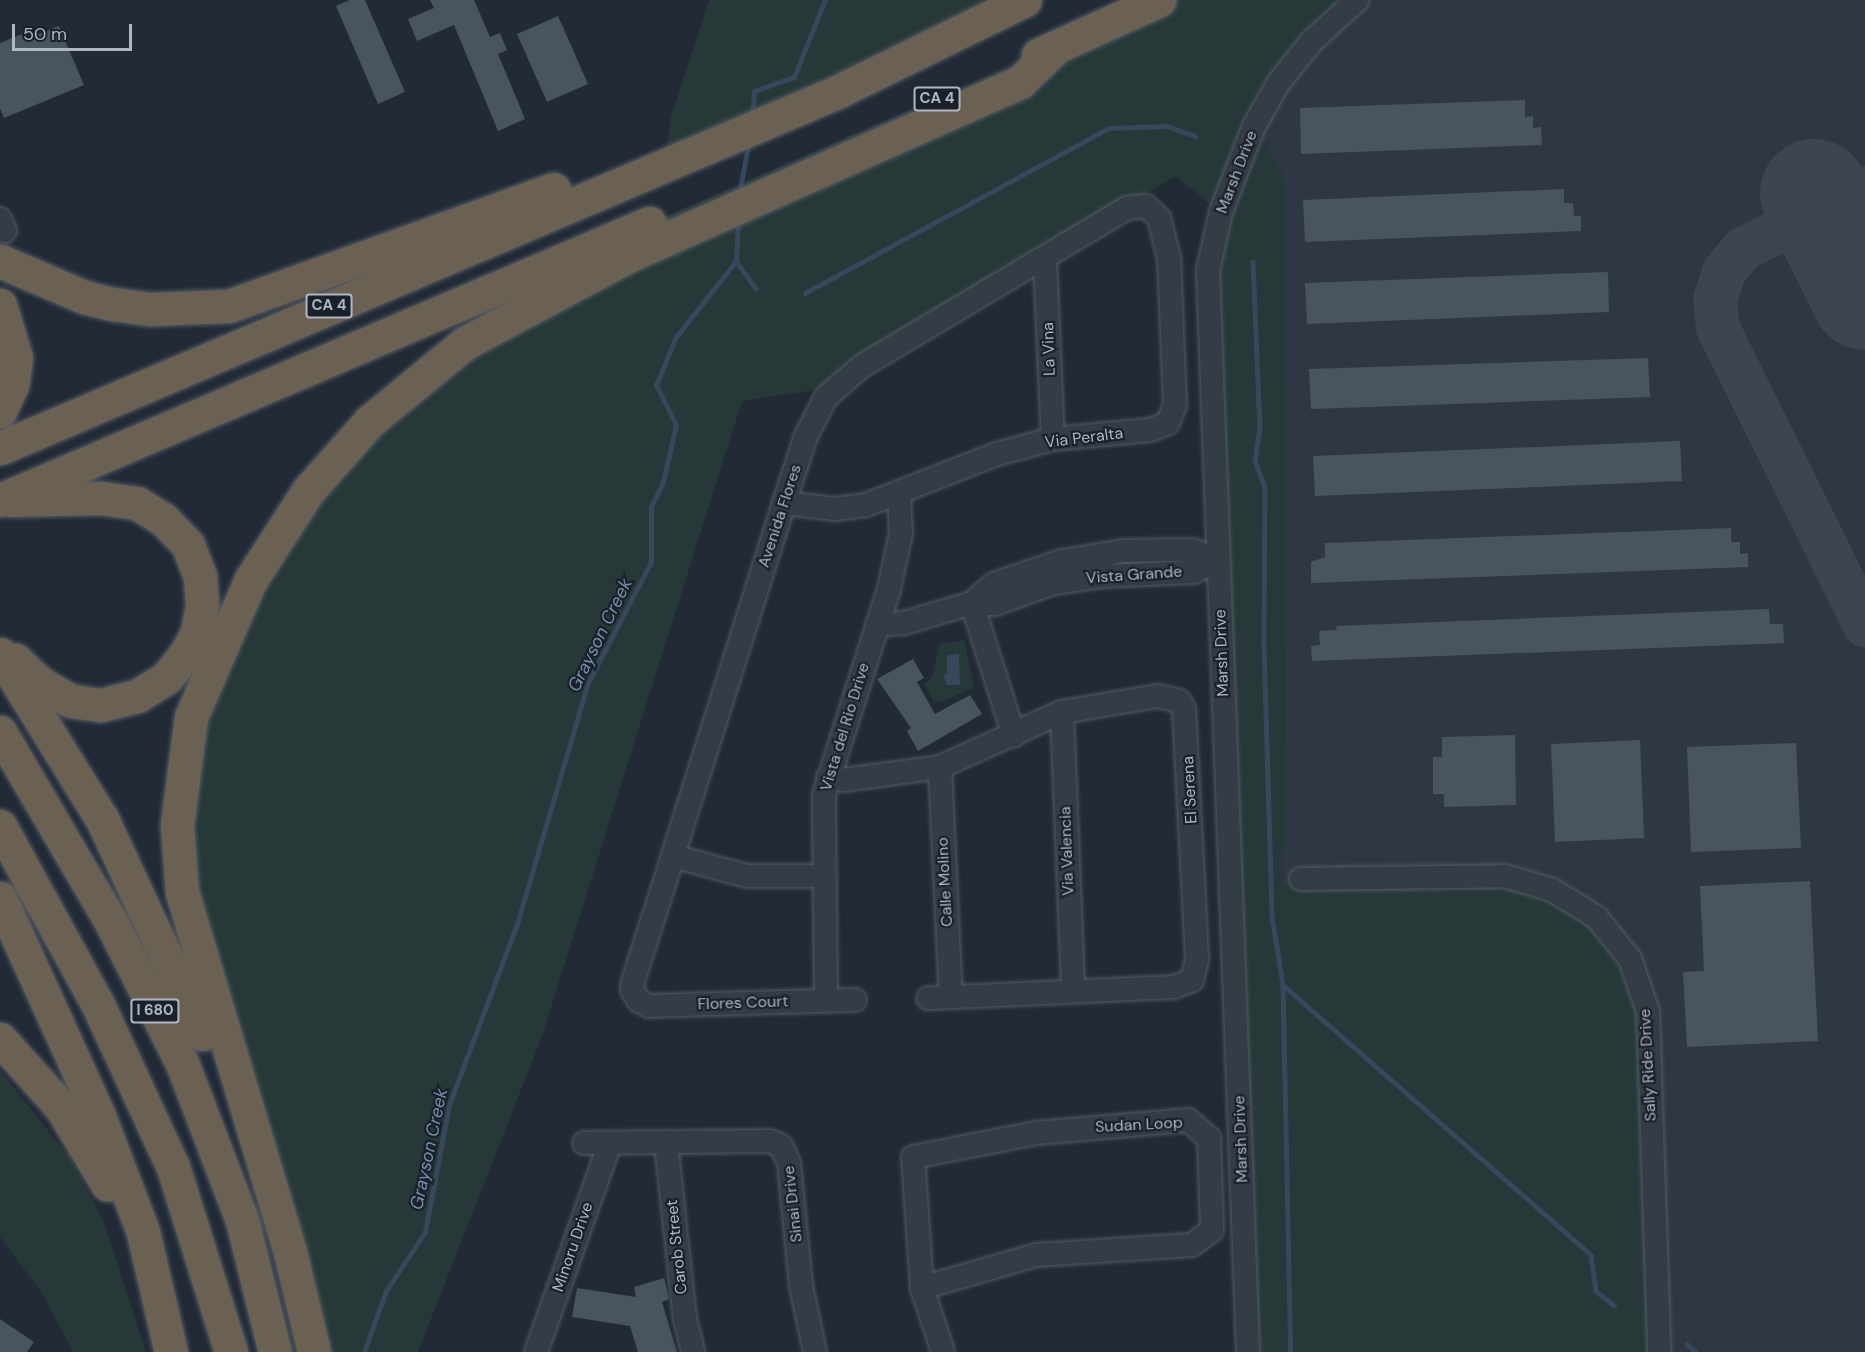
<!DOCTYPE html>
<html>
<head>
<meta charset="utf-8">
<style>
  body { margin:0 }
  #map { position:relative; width:1865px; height:1352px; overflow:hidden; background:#212a35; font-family:"DM Sans",sans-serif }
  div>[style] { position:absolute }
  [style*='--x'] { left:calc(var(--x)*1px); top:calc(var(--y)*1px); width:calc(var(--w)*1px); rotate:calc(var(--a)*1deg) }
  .airport>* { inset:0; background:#2f3742 }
  .green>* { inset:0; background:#263838 }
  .water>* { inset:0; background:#37485d }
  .stream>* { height:4.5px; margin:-2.25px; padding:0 2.25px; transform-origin:2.25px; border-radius:2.25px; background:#37485d }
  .taxiway>* { height:44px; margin:-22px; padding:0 22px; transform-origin:22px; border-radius:22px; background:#3c4551 }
  .runway>* { height:108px; margin:-54px; padding:0 54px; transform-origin:54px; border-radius:54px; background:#3c4551 }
  .building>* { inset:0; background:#495461 }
  .roads { filter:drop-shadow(0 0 2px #525a64) drop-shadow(0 0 2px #525a64) }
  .minor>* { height:22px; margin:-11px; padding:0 11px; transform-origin:11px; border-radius:11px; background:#343c46 }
  .highway>* { height:33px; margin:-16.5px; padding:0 16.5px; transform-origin:16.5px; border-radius:16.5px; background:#6b6152 }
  span { translate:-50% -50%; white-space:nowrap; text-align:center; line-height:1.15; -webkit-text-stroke:4.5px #1a212a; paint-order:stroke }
  .shield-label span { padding:2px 4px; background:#1a212a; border:2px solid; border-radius:4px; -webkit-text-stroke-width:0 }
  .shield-label { font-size:15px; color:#afb7c3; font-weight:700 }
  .street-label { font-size:16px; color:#afb7c3 }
  .water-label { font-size:18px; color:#788eaa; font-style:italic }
  .scale { position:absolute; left:12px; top:24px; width:120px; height:27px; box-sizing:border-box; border:3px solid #afb7c3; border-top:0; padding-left:8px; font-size:18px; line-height:21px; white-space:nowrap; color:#afb7c3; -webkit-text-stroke:4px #1a212a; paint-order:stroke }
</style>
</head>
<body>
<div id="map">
  <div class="airport">
    <i style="clip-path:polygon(1357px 0,1865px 0,1865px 1352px,1659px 1352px,1282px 886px,1254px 126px)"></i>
  </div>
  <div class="green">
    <i style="clip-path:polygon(709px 0,1028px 0,664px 165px,671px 117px)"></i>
    <i style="clip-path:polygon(1153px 0,1357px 0,1254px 126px,1283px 174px,1286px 732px,1282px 886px,1301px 879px,1505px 876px,1596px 917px,1648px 1012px,1659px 1352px,1250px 1352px,1207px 312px,1221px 213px,1175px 176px,835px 387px,742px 401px,541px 1039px,418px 1352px,314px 1352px,195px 948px,180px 779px,250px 581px,370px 421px,641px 227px,1103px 26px)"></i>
    <i style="clip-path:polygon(964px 640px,974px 687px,942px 702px,934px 701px,924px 684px,931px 679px,940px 644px)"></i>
    <i style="clip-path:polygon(0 1070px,70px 1158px,104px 1222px,146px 1352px,73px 1352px,42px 1293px,0 1237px)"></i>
  </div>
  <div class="water">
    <i style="clip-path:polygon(959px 654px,960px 685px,947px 685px,943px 676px,947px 673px,947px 655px)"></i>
  </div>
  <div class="stream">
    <i style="--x:752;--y:116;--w:25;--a:-85"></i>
    <i style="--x:754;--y:91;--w:42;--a:-19.3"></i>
    <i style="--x:794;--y:77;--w:83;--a:-68.1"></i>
    <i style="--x:739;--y:193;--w:52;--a:-78.9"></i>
    <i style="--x:736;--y:261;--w:34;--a:54"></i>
    <i style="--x:1253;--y:262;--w:167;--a:87.6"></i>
    <i style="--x:1260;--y:429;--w:31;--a:99"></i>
    <i style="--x:1255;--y:460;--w:30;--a:70"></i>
    <i style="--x:1265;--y:488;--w:157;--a:90.4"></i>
    <i style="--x:1264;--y:645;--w:271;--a:88.3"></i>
    <i style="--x:1272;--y:916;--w:70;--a:80.9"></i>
    <i style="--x:1283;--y:985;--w:367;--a:88.8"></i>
    <i style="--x:805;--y:293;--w:346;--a:-28.5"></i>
    <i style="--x:1109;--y:128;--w:58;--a:-2"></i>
    <i style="--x:1167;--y:126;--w:30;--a:20"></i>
    <i style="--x:1283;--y:985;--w:410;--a:41.2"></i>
    <i style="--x:1591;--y:1255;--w:36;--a:82"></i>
    <i style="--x:1596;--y:1291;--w:23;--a:38"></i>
    <i style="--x:1687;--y:1344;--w:12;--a:42"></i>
    <i style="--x:364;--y:1352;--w:65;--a:-70.2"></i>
    <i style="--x:386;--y:1291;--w:71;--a:-56.5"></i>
    <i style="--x:425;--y:1232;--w:129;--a:-79.3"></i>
    <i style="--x:449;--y:1105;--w:193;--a:-69.4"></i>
    <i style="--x:517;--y:924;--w:251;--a:-73.6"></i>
    <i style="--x:588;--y:683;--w:136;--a:-62.5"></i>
    <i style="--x:651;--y:562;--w:55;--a:-90"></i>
    <i style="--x:651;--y:507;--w:28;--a:-64"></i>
    <i style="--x:663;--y:482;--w:58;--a:-77.2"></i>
    <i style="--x:676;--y:425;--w:45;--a:-116.6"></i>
    <i style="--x:656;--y:385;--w:52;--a:-67.4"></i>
    <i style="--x:676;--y:337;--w:97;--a:-51.7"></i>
    <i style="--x:736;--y:261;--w:40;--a:-87.1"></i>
  </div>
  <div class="taxiway">
    <i style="--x:1865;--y:188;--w:136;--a:153.4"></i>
    <i style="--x:1743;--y:249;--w:30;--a:130"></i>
    <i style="--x:1724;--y:272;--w:28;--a:108"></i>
    <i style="--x:1715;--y:299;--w:29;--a:84"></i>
    <i style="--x:1718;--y:328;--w:332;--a:63.7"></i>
  </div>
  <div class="runway">
    <i style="--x:1814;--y:193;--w:115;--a:63.7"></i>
  </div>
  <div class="building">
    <i style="clip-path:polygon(350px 0,365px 0,405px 92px,378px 104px,336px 6px)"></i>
    <i style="clip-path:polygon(430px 0,474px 0,490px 37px,500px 33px,507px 50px,498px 54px,525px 119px,498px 131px,454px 25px,417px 41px,408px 19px,434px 8px)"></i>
    <i style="clip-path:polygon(558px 16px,588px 84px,547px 102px,517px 34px)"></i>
    <i style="clip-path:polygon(59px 26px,84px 85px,4px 118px,0 108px,0 43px,22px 34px,24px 40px)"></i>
    <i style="clip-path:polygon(1525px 100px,1525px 117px,1533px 116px,1533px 128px,1541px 127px,1542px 145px,1301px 154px,1300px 108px)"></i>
    <i style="clip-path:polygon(1564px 189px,1564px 203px,1573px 203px,1574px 216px,1581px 216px,1581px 231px,1305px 242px,1303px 200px)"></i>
    <i style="clip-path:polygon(1608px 272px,1609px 312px,1307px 324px,1305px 283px)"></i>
    <i style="clip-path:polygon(1648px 358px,1650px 397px,1311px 409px,1309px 369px)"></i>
    <i style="clip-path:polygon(1680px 441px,1682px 481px,1315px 496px,1313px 456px)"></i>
    <i style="clip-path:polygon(1731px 528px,1731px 542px,1740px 542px,1740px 554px,1748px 553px,1748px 567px,1311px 583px,1311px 562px,1325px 557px,1325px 543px)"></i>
    <i style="clip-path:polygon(1769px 609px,1770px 624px,1783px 624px,1784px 643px,1312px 661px,1311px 646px,1320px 645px,1319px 631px,1337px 630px,1336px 626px)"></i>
    <i style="clip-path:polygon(913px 659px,924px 678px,917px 682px,935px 714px,970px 695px,982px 714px,918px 751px,907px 731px,911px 728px,877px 679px)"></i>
    <i style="clip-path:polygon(1515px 735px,1516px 805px,1444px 807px,1444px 794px,1433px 794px,1433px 757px,1442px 757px,1442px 737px)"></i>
    <i style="clip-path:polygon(1640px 740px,1644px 838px,1555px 842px,1551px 744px)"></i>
    <i style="clip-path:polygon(1796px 743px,1801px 848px,1691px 852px,1687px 747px)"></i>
    <i style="clip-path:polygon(1810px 881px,1818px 1041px,1687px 1047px,1683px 972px,1704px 971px,1700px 886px)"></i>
    <i style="clip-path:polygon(664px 1278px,669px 1299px,662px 1302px,677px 1352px,638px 1352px,630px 1326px,572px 1317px,577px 1288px,636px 1297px,634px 1287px)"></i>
    <i style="clip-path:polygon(0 1319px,34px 1342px,27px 1352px,0 1352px)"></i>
  </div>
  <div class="roads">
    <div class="minor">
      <i style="--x:0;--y:219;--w:13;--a:67"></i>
      <i style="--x:1045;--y:259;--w:180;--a:87.5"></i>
      <i style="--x:784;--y:503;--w:50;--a:6.8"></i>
      <i style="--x:834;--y:509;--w:32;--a:-7"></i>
      <i style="--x:866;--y:505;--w:141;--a:-21.3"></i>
      <i style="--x:997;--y:454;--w:58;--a:-15"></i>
      <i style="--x:1053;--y:439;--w:97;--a:-5.3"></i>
      <i style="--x:1150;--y:430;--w:19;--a:-21"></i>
      <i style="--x:1168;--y:423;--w:19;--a:-69"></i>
      <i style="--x:1175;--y:405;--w:147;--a:-92.3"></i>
      <i style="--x:1169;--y:258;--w:41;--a:-104"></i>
      <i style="--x:1159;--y:218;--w:18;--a:-137"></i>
      <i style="--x:1146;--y:206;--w:19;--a:174"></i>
      <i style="--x:1127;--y:208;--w:309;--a:149.2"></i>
      <i style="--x:862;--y:366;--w:48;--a:139.3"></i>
      <i style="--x:826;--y:397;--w:44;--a:117.1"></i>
      <i style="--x:806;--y:436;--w:71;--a:108.2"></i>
      <i style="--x:784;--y:503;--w:370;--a:107.5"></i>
      <i style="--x:673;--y:856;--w:131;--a:107.7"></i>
      <i style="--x:633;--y:981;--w:9;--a:96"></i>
      <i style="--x:632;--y:990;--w:13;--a:58"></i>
      <i style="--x:639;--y:1001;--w:11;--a:27"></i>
      <i style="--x:649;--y:1006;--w:206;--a:-1.7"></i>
      <i style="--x:1192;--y:550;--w:28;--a:21"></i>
      <i style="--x:1218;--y:560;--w:28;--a:154"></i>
      <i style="--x:1193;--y:572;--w:91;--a:177.5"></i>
      <i style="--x:1102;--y:576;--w:49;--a:171.7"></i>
      <i style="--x:1054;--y:583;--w:63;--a:160.4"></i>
      <i style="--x:995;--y:604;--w:23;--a:-178"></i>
      <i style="--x:972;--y:603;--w:29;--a:-41"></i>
      <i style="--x:994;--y:584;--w:72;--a:-18.7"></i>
      <i style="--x:1062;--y:561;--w:64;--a:-9"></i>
      <i style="--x:1125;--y:551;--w:67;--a:-0.9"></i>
      <i style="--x:877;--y:625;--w:27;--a:-4"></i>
      <i style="--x:904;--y:623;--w:71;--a:-16.4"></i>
      <i style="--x:972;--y:603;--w:139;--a:72.5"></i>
      <i style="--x:1062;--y:712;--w:278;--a:87.7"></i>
      <i style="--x:940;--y:767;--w:230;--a:87.3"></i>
      <i style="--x:828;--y:777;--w:15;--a:11"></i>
      <i style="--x:843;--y:780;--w:98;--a:-7.6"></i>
      <i style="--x:940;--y:767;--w:134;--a:-24.3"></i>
      <i style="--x:1062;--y:712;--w:97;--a:-9.5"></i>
      <i style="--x:1158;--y:696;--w:22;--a:13"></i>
      <i style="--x:1179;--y:701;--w:9;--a:58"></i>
      <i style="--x:1184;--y:709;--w:250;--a:87"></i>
      <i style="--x:1197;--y:959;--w:22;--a:103"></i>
      <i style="--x:1192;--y:980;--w:19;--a:159"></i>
      <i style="--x:1174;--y:987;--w:246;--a:177.4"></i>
      <i style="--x:673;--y:856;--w:77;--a:15.1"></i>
      <i style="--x:747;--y:876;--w:76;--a:0"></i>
      <i style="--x:1301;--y:879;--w:204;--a:-0.8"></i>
      <i style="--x:1505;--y:876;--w:49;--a:16.6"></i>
      <i style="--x:1552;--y:890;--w:52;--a:31.5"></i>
      <i style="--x:1596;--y:917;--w:54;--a:51"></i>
      <i style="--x:1630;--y:959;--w:56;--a:71.2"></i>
      <i style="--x:1648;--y:1012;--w:340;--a:88.1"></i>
      <i style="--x:826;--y:1000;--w:206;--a:-90.6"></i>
      <i style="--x:824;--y:794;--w:215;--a:-72.4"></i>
      <i style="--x:889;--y:589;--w:57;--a:-77.9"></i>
      <i style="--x:901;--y:533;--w:37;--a:-93"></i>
      <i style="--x:1188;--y:1120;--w:28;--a:41"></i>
      <i style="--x:1209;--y:1138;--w:92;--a:88.1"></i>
      <i style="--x:1212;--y:1230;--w:25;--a:143"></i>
      <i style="--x:1192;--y:1245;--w:156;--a:176.3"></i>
      <i style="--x:1036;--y:1255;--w:119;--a:163.9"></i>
      <i style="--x:922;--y:1288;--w:131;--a:-93.9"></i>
      <i style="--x:913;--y:1157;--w:125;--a:-11"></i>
      <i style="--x:1036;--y:1133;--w:153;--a:-4.9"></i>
      <i style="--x:666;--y:1142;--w:178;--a:83.9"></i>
      <i style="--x:685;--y:1319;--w:34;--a:76"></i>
      <i style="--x:584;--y:1143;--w:186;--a:-0.6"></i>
      <i style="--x:770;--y:1141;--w:12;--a:24"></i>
      <i style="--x:781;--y:1146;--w:19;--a:65"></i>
      <i style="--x:789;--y:1163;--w:124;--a:84.4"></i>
      <i style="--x:801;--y:1286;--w:67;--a:78"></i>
      <i style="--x:922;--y:1288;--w:67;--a:71.8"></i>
      <i style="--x:536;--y:1352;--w:222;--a:-70.5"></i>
      <i style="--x:1248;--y:1352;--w:1083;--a:-92.12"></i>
      <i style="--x:1208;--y:270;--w:59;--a:-77.4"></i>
      <i style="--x:1221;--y:212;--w:92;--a:-69"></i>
      <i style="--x:1254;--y:126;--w:51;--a:-60.4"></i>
      <i style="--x:1279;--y:82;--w:53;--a:-51.2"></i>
      <i style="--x:1312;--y:41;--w:61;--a:-42.3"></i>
    </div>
    <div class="highway">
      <i style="--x:1038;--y:55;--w:133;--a:-24.4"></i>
      <i style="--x:0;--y:261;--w:91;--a:23.2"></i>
      <i style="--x:84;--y:297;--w:30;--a:14"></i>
      <i style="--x:113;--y:304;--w:37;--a:8"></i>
      <i style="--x:150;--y:309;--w:79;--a:-2.2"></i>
      <i style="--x:229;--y:306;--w:345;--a:-19.8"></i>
      <i style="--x:0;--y:305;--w:55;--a:73.2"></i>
      <i style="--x:16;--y:358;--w:27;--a:98"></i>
      <i style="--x:12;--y:385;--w:29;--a:115"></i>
      <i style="--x:0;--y:448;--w:910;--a:-23.04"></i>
      <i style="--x:837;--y:92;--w:209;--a:-26.1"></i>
      <i style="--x:0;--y:500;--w:706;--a:-23.11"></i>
      <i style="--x:11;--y:500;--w:90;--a:-1.3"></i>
      <i style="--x:101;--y:498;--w:36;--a:8"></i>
      <i style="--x:137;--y:503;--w:31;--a:32"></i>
      <i style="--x:163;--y:519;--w:36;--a:46"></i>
      <i style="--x:188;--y:545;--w:33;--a:69"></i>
      <i style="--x:200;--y:576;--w:29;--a:86"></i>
      <i style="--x:202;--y:605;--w:28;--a:100"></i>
      <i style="--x:197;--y:633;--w:26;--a:119"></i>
      <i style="--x:184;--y:656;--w:28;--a:129"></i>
      <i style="--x:166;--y:678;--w:34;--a:148"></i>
      <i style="--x:137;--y:696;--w:38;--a:166"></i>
      <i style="--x:100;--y:705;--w:29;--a:-172"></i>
      <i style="--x:71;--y:701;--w:36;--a:-150"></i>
      <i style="--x:40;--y:683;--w:34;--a:-137"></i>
      <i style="--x:0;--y:654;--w:194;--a:58.3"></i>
      <i style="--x:102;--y:819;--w:237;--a:65.1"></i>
      <i style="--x:0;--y:732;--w:218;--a:59.7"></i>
      <i style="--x:110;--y:920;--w:160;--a:63.3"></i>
      <i style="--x:182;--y:1063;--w:168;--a:69.1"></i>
      <i style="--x:242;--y:1220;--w:136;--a:76"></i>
      <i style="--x:0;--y:826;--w:206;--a:61.3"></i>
      <i style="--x:99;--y:1007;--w:176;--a:65.2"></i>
      <i style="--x:173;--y:1167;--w:194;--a:72.6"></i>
      <i style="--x:0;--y:898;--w:239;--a:65.6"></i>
      <i style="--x:99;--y:1116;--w:124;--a:69.2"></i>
      <i style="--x:143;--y:1232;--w:123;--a:76.9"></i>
      <i style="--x:0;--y:1039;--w:91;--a:48.1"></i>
      <i style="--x:61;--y:1107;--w:90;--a:59.1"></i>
      <i style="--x:314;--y:1352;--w:103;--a:-103.5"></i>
      <i style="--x:290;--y:1252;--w:375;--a:-106.7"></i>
      <i style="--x:182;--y:893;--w:68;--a:-94.2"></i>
      <i style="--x:177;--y:825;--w:109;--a:-82.6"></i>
      <i style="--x:191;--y:717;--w:148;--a:-66.5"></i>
      <i style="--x:250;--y:581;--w:107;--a:-57.2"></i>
      <i style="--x:308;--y:491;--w:94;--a:-48.5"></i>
      <i style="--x:370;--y:421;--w:123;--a:-39.4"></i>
      <i style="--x:465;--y:343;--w:189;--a:-28.1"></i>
      <i style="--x:632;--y:254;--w:424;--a:-23.9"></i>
      <i style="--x:1020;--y:82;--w:50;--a:-44.2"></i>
    </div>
  </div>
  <div class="shield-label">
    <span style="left:937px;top:99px">CA 4</span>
    <span style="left:329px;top:306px">CA 4</span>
    <span style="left:155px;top:1011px">I 680</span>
  </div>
  <div class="street-label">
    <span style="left:1237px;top:172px;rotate:-69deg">Marsh Drive</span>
    <span style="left:1049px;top:349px;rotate:-92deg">La Vina</span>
    <span style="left:1084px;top:438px;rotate:-7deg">Via Peralta</span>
    <span style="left:780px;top:516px;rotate:-72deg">Avenida Flores</span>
    <span style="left:1134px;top:575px;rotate:-4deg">Vista Grande</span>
    <span style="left:1222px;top:653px;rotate:-92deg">Marsh Drive</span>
    <span style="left:845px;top:727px;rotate:-73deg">Vista del Rio Drive</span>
    <span style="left:1190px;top:790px;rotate:-93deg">El Serena</span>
    <span style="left:1067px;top:851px;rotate:-92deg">Via Valencia</span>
    <span style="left:945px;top:882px;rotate:-93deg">Calle Molino</span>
    <span style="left:743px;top:1003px;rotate:-2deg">Flores Court</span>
    <span style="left:1648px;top:1065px;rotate:-93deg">Sally Ride Drive</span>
    <span style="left:1139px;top:1125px;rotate:-3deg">Sudan Loop</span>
    <span style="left:1241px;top:1139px;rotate:-92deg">Marsh Drive</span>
    <span style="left:793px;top:1204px;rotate:-96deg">Sinai Drive</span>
    <span style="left:573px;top:1247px;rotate:-71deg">Minoru Drive</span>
    <span style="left:677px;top:1247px;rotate:-96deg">Carob Street</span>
  </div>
  <div class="water-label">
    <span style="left:600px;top:635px;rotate:-64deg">Grayson Creek</span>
    <span style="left:429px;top:1149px;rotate:-78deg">Grayson Creek</span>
  </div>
  <div class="scale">50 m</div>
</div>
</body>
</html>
